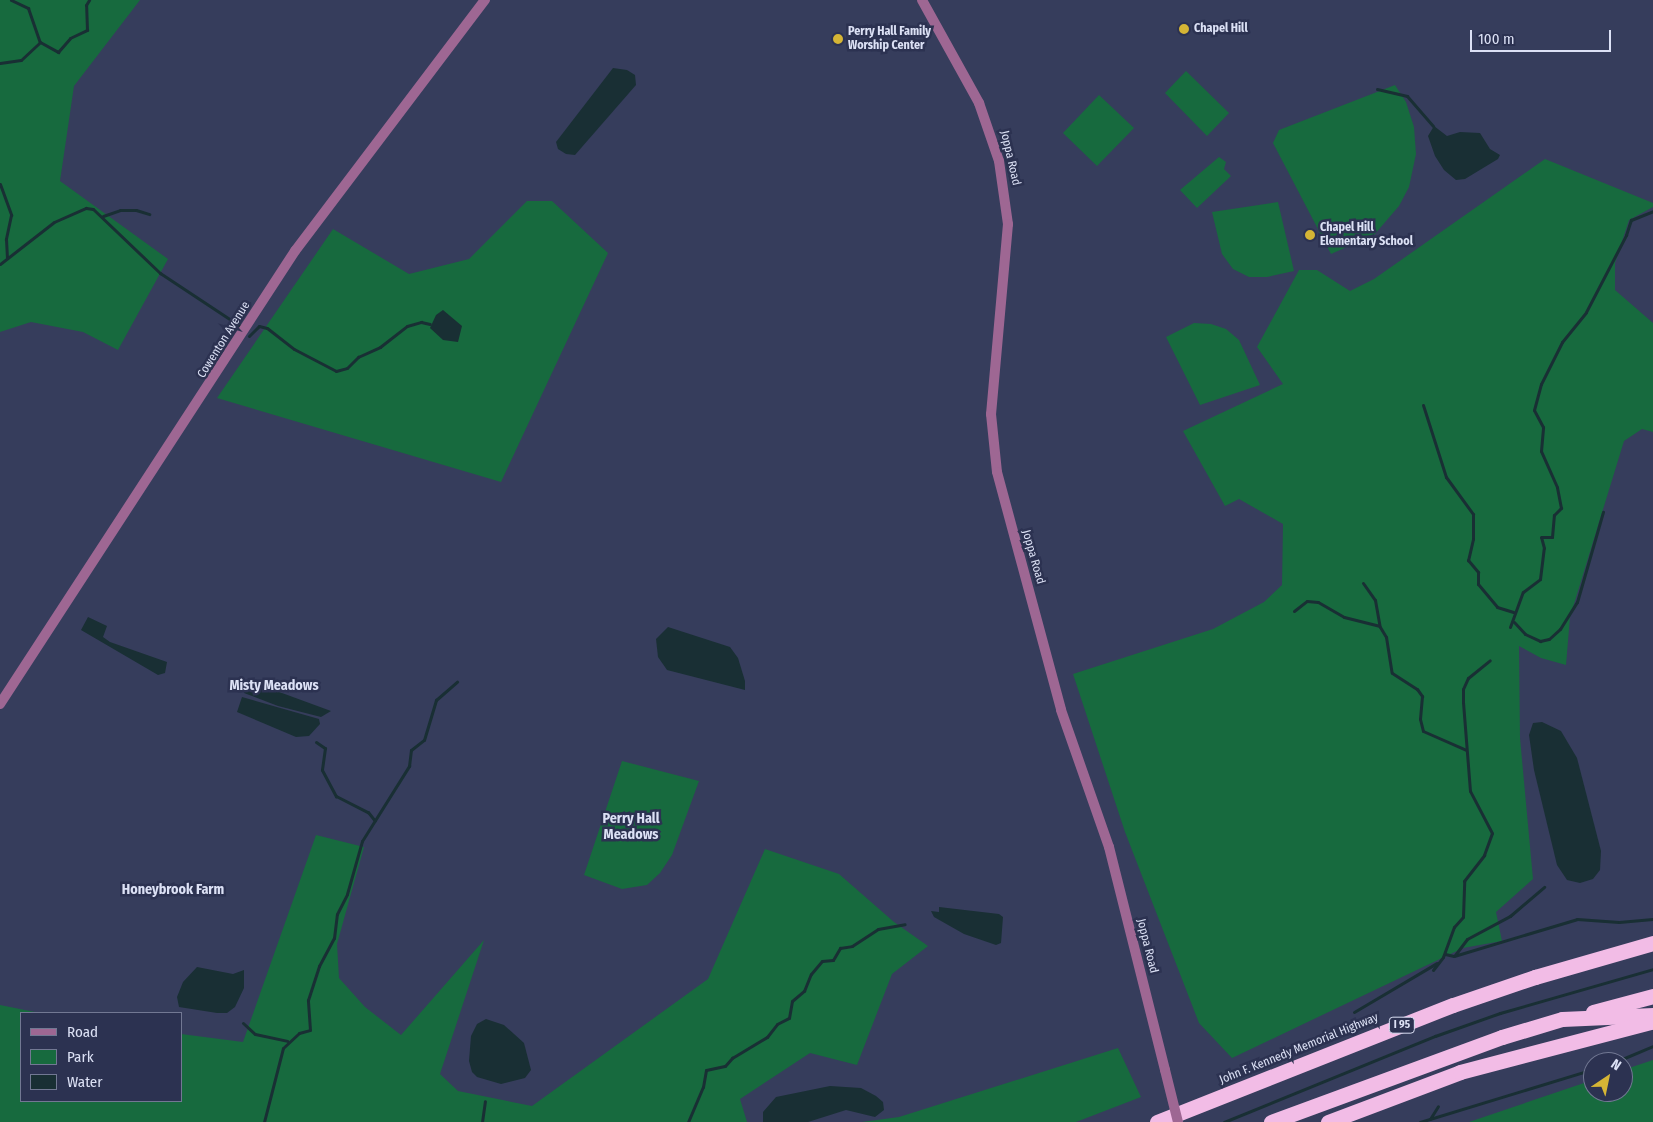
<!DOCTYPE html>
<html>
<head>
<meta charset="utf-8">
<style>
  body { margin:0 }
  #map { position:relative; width:1653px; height:1122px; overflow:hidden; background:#363d5c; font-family:"Fira Sans Condensed",sans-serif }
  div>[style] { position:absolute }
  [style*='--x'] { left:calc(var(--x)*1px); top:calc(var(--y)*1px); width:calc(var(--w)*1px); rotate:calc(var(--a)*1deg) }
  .green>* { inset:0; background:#176a3e }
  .water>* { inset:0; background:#192f34 }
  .stream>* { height:3px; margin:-1.5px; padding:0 1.5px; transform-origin:1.5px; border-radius:1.5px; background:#192f34 }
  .tertiary>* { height:10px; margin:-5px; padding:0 5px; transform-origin:5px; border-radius:5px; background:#9e6793 }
  .motorway>* { height:15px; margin:-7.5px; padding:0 7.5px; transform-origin:7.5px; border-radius:7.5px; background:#f2bce6 }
  .tertiary-bridge>* { height:10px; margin:-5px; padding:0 5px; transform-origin:5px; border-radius:5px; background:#9e6793 }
  .dots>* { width:14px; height:14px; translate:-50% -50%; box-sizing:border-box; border:2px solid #2c3251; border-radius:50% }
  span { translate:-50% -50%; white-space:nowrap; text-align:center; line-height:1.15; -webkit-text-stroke:5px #2c3251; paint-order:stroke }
  .shield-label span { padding:1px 4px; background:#2c3251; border:1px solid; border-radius:4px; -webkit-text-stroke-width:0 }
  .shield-label { font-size:11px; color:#dce1f5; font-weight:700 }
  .poi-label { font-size:12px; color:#dce1f5; font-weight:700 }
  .left { translate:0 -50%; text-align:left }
  .street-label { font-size:12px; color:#dce1f5 }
  .neighbourhood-label { font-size:14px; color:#dce1f5; font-weight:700 }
  .legend { position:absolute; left:20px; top:1012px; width:162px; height:90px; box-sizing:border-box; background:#2c3251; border:1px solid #727893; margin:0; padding:6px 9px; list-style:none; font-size:15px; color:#dce1f5 }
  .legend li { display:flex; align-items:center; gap:10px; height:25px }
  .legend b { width:25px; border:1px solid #727893 }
  .north { position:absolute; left:1583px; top:1052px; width:50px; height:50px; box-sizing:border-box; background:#2c3251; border:1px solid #727893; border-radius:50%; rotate:34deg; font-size:14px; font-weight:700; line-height:20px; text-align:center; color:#dce1f5 }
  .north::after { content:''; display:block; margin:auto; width:18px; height:22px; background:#d5b535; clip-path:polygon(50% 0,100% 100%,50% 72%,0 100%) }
  .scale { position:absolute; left:1470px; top:30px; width:141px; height:22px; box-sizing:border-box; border:2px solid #dce1f5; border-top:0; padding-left:6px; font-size:15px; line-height:18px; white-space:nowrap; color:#dce1f5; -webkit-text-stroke:4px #2c3251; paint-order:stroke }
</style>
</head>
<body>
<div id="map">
  <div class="green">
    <i style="clip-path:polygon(0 0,140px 0,74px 86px,60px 181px,168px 259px,118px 350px,83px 332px,31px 322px,0 332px)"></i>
    <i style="clip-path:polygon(1186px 71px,1229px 113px,1207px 136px,1165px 93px)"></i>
    <i style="clip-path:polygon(1395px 85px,1406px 102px,1414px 127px,1416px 154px,1409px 187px,1399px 206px,1374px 235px,1331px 254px,1273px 143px,1279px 130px)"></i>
    <i style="clip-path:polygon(1099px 95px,1134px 128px,1097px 166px,1063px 133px)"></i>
    <i style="clip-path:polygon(1219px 157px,1226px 162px,1224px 169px,1231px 176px,1197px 208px,1180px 190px)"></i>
    <i style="clip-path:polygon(1545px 159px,1653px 203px,1653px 207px,1629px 220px,1615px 263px,1615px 290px,1653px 323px,1653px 432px,1642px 429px,1624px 441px,1570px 617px,1566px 665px,1541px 658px,1519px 646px,1520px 738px,1533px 879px,1496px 912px,1502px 941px,1463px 948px,1232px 1058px,1199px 1023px,1125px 832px,1073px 674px,1213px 629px,1264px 602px,1282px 585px,1283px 524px,1239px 499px,1225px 506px,1183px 431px,1283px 384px,1257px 347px,1299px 270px,1317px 270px,1350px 291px,1374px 279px)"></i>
    <i style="clip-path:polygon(527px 201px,552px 201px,608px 253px,501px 482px,217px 398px,333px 229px,409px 274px,469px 259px)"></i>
    <i style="clip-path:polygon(1278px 202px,1294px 271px,1267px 277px,1249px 277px,1233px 269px,1222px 254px,1212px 212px)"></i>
    <i style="clip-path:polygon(1194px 323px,1211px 324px,1226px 329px,1239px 340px,1260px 385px,1200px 405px,1166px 337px)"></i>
    <i style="clip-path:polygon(622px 761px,699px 781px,672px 855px,660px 873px,647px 885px,622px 889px,584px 875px)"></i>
    <i style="clip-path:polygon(316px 835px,364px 847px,337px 944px,339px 978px,365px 1007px,401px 1035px,484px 940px,440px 1074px,458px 1091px,532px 1106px,708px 979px,765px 849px,839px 874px,894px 922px,928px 946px,892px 974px,857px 1065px,810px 1053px,740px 1099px,747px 1122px,0 1122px,0 1005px,40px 1013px,21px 1013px,21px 1101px,181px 1101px,181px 1034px,243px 1042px)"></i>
    <i style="clip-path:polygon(1118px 1048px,1141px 1097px,1076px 1122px,862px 1122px,899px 1117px)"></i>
    <i style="clip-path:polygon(1653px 1060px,1653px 1122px,1469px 1122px,1593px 1080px,1593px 1092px,1623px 1092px,1623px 1070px)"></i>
  </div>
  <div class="water">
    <i style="clip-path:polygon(613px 68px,627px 70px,635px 75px,636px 85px,575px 155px,566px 154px,558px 149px,556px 142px)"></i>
    <i style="clip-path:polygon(1434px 126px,1447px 136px,1460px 132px,1480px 133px,1490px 149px,1500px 155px,1498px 159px,1465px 179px,1456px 180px,1444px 170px,1435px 156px,1428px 136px)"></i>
    <i style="clip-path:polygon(443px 310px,462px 326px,458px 342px,443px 340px,430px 328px,436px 315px)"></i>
    <i style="clip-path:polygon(88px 617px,107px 626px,103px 637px,110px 642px,167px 662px,165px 673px,158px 675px,81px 630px)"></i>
    <i style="clip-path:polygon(668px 627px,730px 647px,738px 658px,745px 681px,745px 690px,667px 670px,658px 657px,656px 639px)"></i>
    <i style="clip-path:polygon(246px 683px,282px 693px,331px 711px,321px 717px,278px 706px,244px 693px)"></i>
    <i style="clip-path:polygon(242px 697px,319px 719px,320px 724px,309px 736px,296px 737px,237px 712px)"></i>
    <i style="clip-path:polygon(1542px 722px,1561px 731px,1577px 758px,1601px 851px,1600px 870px,1593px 879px,1580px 883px,1567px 880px,1557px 865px,1534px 770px,1529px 735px,1533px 723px)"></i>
    <i style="clip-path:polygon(939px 907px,999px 914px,1003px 917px,1001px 943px,996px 945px,964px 934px,934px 917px,931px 911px,939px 912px)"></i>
    <i style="clip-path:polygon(197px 967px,233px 974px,244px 970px,244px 988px,235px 1007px,227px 1013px,217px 1013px,179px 1007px,177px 997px,183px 982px)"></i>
    <i style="clip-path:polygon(486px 1019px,504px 1025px,524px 1043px,531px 1070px,525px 1078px,501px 1084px,477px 1077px,472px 1072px,469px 1061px,471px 1036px,477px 1024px)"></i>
    <i style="clip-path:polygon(830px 1086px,861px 1088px,876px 1096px,883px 1102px,884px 1110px,875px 1117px,846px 1110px,808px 1122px,763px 1122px,763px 1112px,776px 1097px)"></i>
  </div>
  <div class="stream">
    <i style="--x:11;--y:0;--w:19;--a:25"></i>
    <i style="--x:28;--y:8;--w:36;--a:71"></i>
    <i style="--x:40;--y:42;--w:21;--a:29"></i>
    <i style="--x:58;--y:52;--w:18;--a:-49"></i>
    <i style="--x:70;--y:38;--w:19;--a:-25"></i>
    <i style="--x:87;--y:30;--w:25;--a:-92"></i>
    <i style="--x:86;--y:5;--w:6;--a:-59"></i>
    <i style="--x:0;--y:63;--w:21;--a:-8"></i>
    <i style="--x:21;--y:60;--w:26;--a:-43"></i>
    <i style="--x:1377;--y:89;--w:31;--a:13"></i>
    <i style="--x:1407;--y:96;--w:40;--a:49"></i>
    <i style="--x:0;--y:184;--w:33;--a:70"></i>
    <i style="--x:11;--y:215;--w:25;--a:102"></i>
    <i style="--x:6;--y:239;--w:19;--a:87"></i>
    <i style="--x:103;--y:216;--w:18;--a:-19"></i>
    <i style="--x:120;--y:210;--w:16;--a:0"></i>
    <i style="--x:136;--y:210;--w:14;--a:17"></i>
    <i style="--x:0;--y:264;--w:68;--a:-37.9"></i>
    <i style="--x:54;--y:222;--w:35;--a:-24"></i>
    <i style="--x:86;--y:208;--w:7;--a:8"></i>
    <i style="--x:93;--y:209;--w:93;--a:43.7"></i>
    <i style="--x:160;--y:273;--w:96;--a:33.5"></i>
    <i style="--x:249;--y:336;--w:14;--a:-45"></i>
    <i style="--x:259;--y:326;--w:8;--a:14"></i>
    <i style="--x:267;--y:328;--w:34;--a:38"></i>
    <i style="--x:294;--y:349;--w:47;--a:27.6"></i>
    <i style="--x:336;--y:371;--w:11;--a:-15"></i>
    <i style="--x:347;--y:368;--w:16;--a:-45"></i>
    <i style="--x:358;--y:357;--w:24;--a:-24"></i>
    <i style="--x:380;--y:347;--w:34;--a:-38"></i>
    <i style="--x:407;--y:326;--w:15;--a:-16"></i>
    <i style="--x:421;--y:322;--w:9;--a:13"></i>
    <i style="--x:1423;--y:405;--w:76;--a:72.3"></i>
    <i style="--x:1446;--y:477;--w:46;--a:53.9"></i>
    <i style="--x:1473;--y:514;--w:25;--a:90"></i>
    <i style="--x:1473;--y:539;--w:22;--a:103"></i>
    <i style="--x:1468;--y:560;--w:16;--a:50"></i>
    <i style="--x:1478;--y:572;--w:12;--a:90"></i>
    <i style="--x:1478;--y:584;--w:30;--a:50"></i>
    <i style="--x:1497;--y:607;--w:17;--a:17"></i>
    <i style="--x:1363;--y:583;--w:21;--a:55"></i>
    <i style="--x:1375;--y:600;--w:27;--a:80"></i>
    <i style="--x:1380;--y:627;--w:12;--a:59"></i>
    <i style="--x:1386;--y:637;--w:36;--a:81"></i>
    <i style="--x:1392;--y:673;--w:30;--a:33"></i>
    <i style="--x:1417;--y:689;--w:9;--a:54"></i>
    <i style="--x:1422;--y:696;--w:23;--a:95"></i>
    <i style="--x:1420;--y:719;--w:12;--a:76"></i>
    <i style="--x:1423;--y:731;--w:47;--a:23.8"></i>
    <i style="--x:1294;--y:611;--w:16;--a:-38"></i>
    <i style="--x:1307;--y:601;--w:11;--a:5"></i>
    <i style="--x:1318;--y:602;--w:30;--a:30"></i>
    <i style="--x:1344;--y:617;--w:36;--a:14"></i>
    <i style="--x:1514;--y:622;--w:16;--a:47"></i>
    <i style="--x:1525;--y:634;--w:17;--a:25"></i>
    <i style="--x:1540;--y:641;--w:9;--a:-13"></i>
    <i style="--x:1549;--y:639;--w:15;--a:-42"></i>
    <i style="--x:1560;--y:629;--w:32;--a:-58"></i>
    <i style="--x:1577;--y:602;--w:94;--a:-73.9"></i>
    <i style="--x:1510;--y:627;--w:37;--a:-70"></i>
    <i style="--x:1523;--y:592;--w:21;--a:-37"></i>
    <i style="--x:1540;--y:579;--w:31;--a:-83"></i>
    <i style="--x:1544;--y:548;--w:11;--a:-105"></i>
    <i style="--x:1541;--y:537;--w:11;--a:0"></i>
    <i style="--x:1552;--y:537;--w:22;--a:-85"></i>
    <i style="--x:1554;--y:515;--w:10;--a:-45"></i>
    <i style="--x:1561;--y:508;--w:21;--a:-101"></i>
    <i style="--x:1557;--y:487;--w:39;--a:-114"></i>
    <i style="--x:1541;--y:451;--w:24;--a:-85"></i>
    <i style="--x:1543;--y:427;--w:19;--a:-118"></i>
    <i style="--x:1534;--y:410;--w:27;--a:-75"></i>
    <i style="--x:1541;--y:384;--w:47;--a:-63.4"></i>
    <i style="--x:1562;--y:342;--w:38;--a:-51"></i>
    <i style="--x:1586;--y:312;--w:87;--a:-62.5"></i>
    <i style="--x:1626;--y:235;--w:16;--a:-72"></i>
    <i style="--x:1631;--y:220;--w:24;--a:-22"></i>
    <i style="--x:316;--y:742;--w:11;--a:34"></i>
    <i style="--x:325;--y:748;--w:22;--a:98"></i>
    <i style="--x:322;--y:770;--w:30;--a:62"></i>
    <i style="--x:336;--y:796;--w:36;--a:27"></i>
    <i style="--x:368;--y:812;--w:11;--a:52"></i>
    <i style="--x:1445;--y:954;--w:9;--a:13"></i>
    <i style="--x:1454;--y:956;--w:128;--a:-16.7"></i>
    <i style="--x:1577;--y:919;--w:42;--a:4.1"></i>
    <i style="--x:1619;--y:922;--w:34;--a:-5"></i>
    <i style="--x:1455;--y:955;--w:20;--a:-53"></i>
    <i style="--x:1467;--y:939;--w:49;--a:-28.1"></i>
    <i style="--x:1510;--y:916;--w:45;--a:-40.5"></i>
    <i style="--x:1433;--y:970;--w:16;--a:-52"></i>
    <i style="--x:1443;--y:957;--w:32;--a:-70"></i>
    <i style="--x:1454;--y:927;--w:13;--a:-48"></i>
    <i style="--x:1463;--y:917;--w:36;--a:-88"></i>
    <i style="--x:1464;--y:881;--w:33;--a:-52"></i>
    <i style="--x:1484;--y:855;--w:23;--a:-70"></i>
    <i style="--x:1492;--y:833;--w:47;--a:-117.6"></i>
    <i style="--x:1470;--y:791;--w:89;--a:-94.5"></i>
    <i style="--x:1463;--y:702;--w:13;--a:-90"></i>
    <i style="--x:1463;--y:689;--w:12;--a:-66"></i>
    <i style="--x:1468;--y:678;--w:28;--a:-39"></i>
    <i style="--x:1354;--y:1012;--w:96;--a:-30.6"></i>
    <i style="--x:243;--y:1023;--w:16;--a:43"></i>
    <i style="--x:255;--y:1034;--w:33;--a:12"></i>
    <i style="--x:1615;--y:1062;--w:41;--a:-22.8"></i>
    <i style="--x:1430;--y:1119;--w:15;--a:-58"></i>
    <i style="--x:264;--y:1122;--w:76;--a:-75.6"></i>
    <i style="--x:283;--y:1048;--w:22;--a:-43"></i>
    <i style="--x:299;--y:1033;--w:11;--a:-15"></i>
    <i style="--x:310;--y:1030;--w:30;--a:-94"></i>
    <i style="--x:308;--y:1000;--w:36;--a:-72"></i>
    <i style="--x:319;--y:966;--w:32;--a:-62"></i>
    <i style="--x:334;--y:938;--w:24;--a:-83"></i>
    <i style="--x:337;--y:914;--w:22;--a:-63"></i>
    <i style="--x:347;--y:894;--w:55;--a:-74.2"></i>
    <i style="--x:362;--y:841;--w:89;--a:-57.9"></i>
    <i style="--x:409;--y:766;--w:16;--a:-83"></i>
    <i style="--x:411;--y:750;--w:16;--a:-38"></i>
    <i style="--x:424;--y:740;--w:42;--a:-73.3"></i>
    <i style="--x:436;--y:700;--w:28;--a:-41"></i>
    <i style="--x:482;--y:1122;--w:21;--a:-82"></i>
    <i style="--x:688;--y:1122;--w:38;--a:-67"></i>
    <i style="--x:703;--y:1087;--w:17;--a:-80"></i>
    <i style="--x:706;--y:1070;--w:19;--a:-12"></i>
    <i style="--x:725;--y:1066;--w:11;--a:-49"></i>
    <i style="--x:732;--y:1058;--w:41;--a:-31"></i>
    <i style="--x:767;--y:1037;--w:16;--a:-52"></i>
    <i style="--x:777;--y:1024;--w:13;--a:-27"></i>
    <i style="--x:789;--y:1018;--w:17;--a:-80"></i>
    <i style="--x:792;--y:1001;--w:16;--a:-40"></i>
    <i style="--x:804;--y:991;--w:18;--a:-68"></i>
    <i style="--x:811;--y:974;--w:17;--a:-50"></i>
    <i style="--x:822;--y:961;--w:11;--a:-5"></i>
    <i style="--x:833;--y:960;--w:14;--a:-60"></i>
    <i style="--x:840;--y:948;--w:12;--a:-9"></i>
    <i style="--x:852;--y:946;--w:31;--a:-33"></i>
    <i style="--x:878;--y:929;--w:27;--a:-10"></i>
    <i style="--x:1224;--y:1122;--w:228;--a:-22.2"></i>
    <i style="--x:1435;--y:1036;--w:69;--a:-19.5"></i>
    <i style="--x:1500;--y:1013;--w:159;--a:-16"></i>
    <i style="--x:1420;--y:1122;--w:181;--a:-17"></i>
  </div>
  <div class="tertiary">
    <i style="--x:922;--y:0;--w:118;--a:61"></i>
    <i style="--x:979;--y:103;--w:61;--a:71"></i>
    <i style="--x:999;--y:161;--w:64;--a:81.9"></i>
    <i style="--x:1008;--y:224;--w:191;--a:95.1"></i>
    <i style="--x:991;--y:414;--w:58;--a:84.1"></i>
    <i style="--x:997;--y:472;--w:246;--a:74.9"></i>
    <i style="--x:1061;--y:710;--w:145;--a:70.7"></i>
    <i style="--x:1109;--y:847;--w:230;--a:75.9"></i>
    <i style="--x:0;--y:704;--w:541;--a:-56.93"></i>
    <i style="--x:295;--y:251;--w:315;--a:-52.9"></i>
  </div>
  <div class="motorway">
    <i style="--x:1593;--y:1012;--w:62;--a:-14.9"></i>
    <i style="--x:1157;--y:1122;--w:318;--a:-21.6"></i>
    <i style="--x:1453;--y:1005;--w:87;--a:-18.9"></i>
    <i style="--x:1535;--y:977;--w:123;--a:-16.1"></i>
    <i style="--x:1271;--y:1122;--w:246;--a:-20.2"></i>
    <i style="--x:1502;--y:1037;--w:63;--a:-16.7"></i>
    <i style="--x:1562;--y:1019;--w:91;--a:-2.5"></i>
    <i style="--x:1328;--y:1122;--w:141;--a:-20.7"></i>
    <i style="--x:1460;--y:1072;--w:196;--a:-14.7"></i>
  </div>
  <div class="tertiary-bridge">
    <i style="--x:1165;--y:1070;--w:54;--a:76"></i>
  </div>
  <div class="dots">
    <i style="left:1184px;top:29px;background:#d5b535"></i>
    <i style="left:838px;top:39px;background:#d5b535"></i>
    <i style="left:1310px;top:235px;background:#d5b535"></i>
  </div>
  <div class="shield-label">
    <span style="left:1402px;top:1025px">I 95</span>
  </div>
  <div class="poi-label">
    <span class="left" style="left:1194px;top:29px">Chapel Hill</span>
    <span class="left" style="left:848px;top:39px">Perry Hall Family<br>Worship Center</span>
    <span class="left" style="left:1320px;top:235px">Chapel Hill<br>Elementary School</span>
  </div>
  <div class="street-label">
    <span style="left:1010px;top:158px;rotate:77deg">Joppa Road</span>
    <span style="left:224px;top:340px;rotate:-58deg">Cowenton Avenue</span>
    <span style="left:1033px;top:557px;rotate:74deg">Joppa Road</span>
    <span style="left:1147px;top:946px;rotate:76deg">Joppa Road</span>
    <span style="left:1299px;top:1049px;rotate:-22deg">John F. Kennedy Memorial Highway</span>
  </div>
  <div class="neighbourhood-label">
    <span style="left:274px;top:686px">Misty Meadows</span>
    <span style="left:631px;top:827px">Perry Hall<br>Meadows</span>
    <span style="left:173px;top:890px">Honeybrook Farm</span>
  </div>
  <ul class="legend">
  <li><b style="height:6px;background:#9e6793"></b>Road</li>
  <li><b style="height:14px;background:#176a3e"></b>Park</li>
  <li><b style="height:14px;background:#192f34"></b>Water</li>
  </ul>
  <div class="north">N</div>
  <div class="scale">100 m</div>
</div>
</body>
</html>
